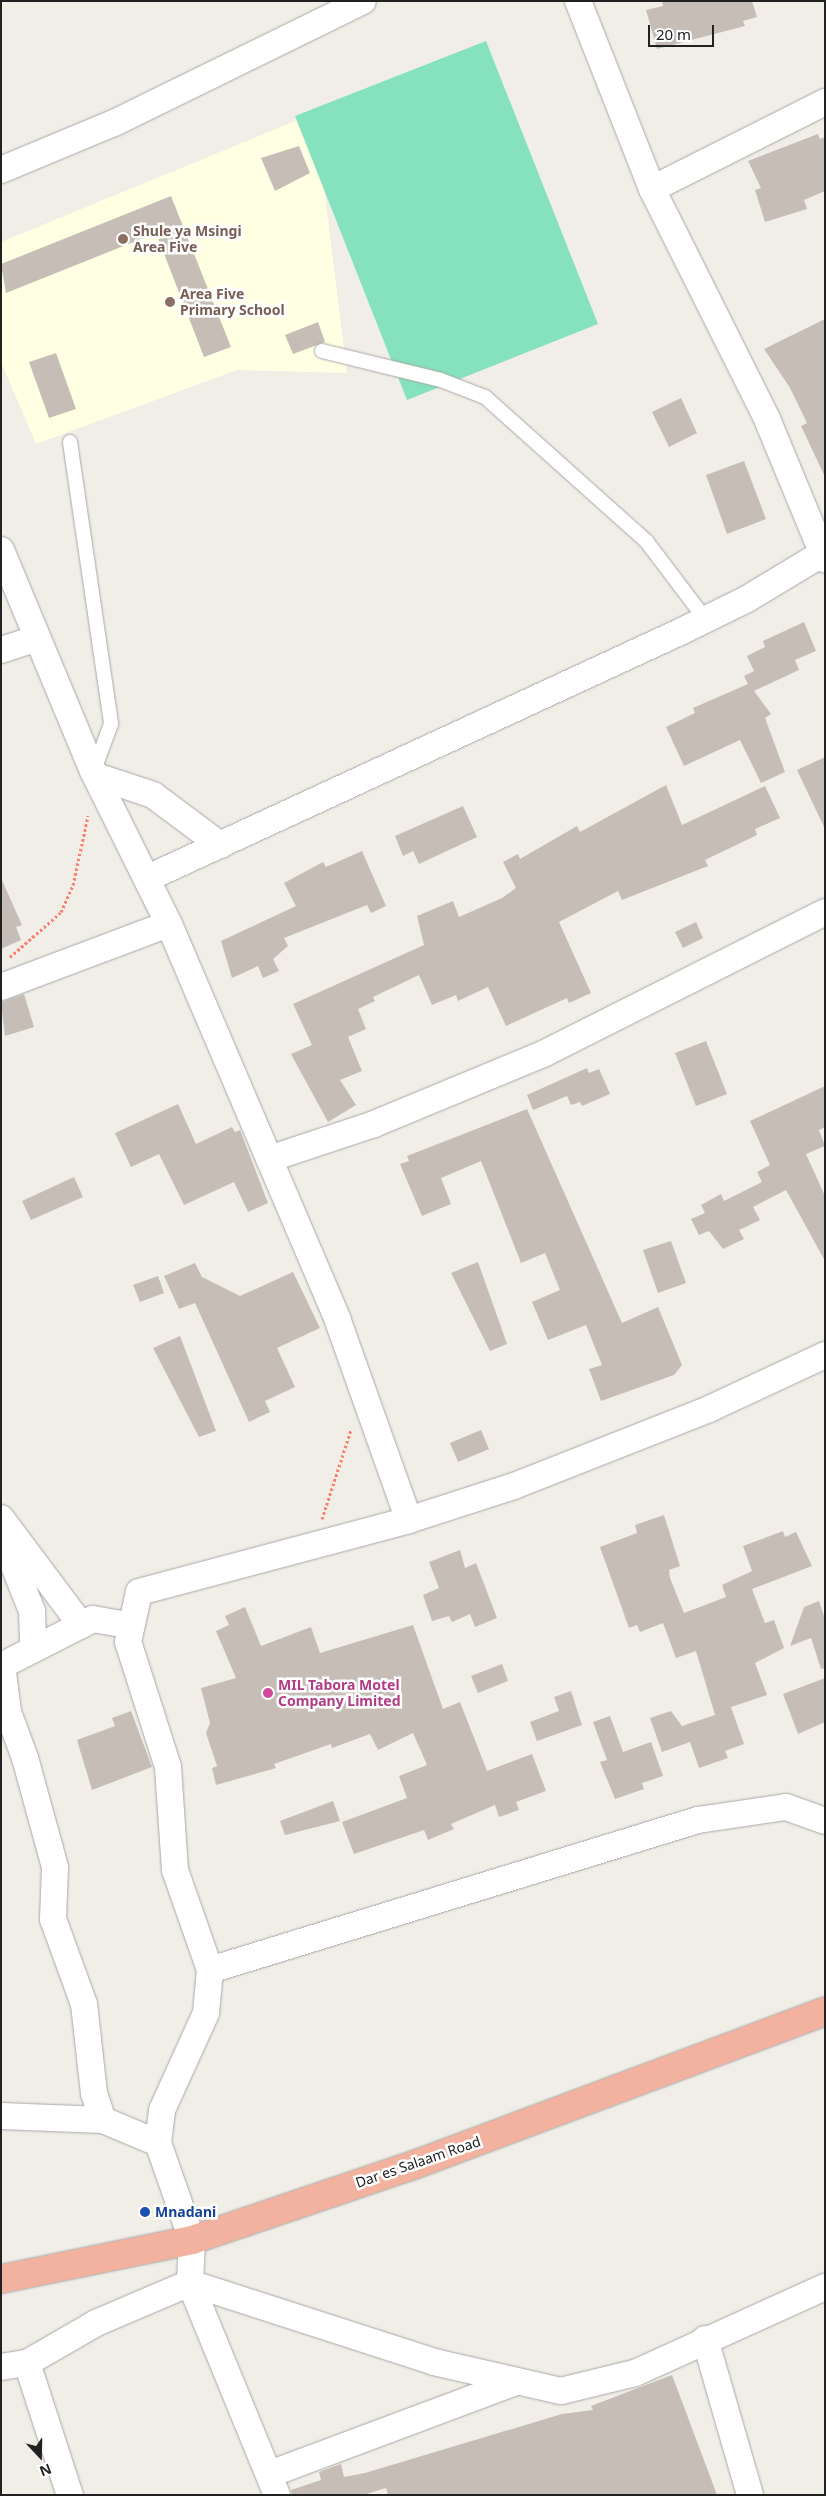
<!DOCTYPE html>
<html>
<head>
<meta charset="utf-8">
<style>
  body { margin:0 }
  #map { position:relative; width:826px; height:2496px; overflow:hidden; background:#f1eee7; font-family:"Noto Sans",sans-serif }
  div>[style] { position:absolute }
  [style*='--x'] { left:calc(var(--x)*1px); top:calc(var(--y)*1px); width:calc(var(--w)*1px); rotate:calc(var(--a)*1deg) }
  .education>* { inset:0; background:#ffffe3 }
  .pitch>* { inset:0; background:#85e1be }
  .building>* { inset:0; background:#c6beb6 }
  .path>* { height:3px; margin-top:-1.5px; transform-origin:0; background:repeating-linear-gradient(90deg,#fc7e6e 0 2.5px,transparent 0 5px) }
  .roads { filter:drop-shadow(0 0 1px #a8a8a8) drop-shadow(0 0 1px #a8a8a8) }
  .service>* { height:14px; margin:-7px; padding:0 7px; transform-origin:7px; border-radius:7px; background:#fff }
  .minor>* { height:26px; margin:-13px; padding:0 13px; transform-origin:13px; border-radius:13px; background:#fff }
  .trunk>* { height:28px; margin:-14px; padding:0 14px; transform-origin:14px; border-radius:14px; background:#f3b29f }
  .dots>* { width:14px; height:14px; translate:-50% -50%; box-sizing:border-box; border:2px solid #fff; border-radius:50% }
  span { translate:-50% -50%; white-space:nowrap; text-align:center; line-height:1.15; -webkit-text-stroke:5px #fff; paint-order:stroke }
  .education-label { font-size:14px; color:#785e54; font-weight:700 }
  .left { translate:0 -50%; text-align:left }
  .hotel-label { font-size:14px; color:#b23c85; font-weight:700 }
  .street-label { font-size:14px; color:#212121 }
  .transit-label { font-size:14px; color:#164399; font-weight:700 }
  .frame { position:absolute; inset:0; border:2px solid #212121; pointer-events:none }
  .north { position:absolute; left:15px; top:2431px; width:50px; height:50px; -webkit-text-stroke:4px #fff; paint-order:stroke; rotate:159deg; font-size:14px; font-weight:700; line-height:20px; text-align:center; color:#212121 }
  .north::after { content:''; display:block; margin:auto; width:18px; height:22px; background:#212121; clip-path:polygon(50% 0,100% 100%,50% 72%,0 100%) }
  .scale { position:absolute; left:648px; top:25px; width:66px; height:22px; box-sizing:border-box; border:2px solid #212121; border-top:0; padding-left:6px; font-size:15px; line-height:18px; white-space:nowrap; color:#212121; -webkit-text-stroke:4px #fff; paint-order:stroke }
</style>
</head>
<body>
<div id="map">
  <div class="education">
    <i style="clip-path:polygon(315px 113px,347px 373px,237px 370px,36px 444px,1px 362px,1px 242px)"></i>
  </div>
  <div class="pitch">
    <i style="clip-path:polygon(486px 41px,598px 324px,407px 400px,295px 116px)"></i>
  </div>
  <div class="building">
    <i style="clip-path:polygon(662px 1px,752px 1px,757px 17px,743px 21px,745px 26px,657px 49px,646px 10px,663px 6px)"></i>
    <i style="clip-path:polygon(818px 134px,820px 139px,825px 137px,825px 191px,804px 200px,807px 209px,765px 222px,755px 190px,761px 188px,748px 161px)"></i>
    <i style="clip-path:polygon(299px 146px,310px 173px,275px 191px,261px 158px)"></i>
    <i style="clip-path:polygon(171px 196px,231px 347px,204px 357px,156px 233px,6px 293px,1px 264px)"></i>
    <i style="clip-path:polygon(825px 319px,825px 477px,801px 426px,807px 423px,790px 388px,764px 349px)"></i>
    <i style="clip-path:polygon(318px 322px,325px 342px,293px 354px,285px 335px)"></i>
    <i style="clip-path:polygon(56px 353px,76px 409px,49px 418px,29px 362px)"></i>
    <i style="clip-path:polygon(681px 398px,697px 433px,669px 447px,652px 412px)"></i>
    <i style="clip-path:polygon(744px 461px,766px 519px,727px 534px,706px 475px)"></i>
    <i style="clip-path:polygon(804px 622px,816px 651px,795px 660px,799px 670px,754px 691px,771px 714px,765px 718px,785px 772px,761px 783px,740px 740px,684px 766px,666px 727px,695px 713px,693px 708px,748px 684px,744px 676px,754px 671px,747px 656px,765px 647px,763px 641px)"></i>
    <i style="clip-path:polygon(825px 757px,825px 829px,797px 770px)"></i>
    <i style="clip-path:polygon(666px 785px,682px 825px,765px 786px,780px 818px,755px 829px,757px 835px,705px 860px,708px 866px,622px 900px,618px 891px,559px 922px,591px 993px,569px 1003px,567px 998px,506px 1026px,488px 987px,458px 1001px,456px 995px,432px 1005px,419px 975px,373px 997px,375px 1001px,358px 1009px,366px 1029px,348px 1037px,362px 1071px,340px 1080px,356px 1105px,328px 1122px,291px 1054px,312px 1045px,293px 1004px,424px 945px,417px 916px,453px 901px,459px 917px,502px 898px,516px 888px,503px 862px,518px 854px,520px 859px,577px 826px,580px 832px)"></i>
    <i style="clip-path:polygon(463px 806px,477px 837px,419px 864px,413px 851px,403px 856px,395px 836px)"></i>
    <i style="clip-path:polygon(362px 851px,386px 906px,371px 913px,367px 905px,284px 938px,288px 946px,273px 959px,279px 971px,263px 978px,258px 966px,232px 978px,221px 941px,296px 906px,284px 883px,323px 862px,326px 867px)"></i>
    <i style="clip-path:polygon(1px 878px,22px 925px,16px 927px,21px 940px,1px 949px)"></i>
    <i style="clip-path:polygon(696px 922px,703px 938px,683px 948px,675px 932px)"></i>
    <i style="clip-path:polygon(24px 994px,34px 1027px,5px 1036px,1px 1002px)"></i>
    <i style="clip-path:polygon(706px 1041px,727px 1094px,696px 1106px,675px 1053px)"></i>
    <i style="clip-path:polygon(587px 1068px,589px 1073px,599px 1069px,610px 1094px,582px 1106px,580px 1102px,571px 1105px,567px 1096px,533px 1110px,527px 1095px)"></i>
    <i style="clip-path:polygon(825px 1086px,825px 1127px,819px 1130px,825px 1146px,806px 1154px,825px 1196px,825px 1261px,786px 1190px,753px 1207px,760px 1220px,739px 1230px,744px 1239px,723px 1249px,709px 1231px,699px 1235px,691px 1219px,705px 1213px,701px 1205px,721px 1194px,724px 1201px,762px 1182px,757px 1172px,770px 1165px,750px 1121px)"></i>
    <i style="clip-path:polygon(178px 1104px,196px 1144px,232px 1127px,235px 1132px,240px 1130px,268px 1203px,248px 1212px,234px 1182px,184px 1205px,159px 1154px,131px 1167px,115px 1133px)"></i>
    <i style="clip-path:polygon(527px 1109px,622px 1323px,658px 1307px,682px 1365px,674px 1375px,601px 1401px,589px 1369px,602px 1365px,586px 1325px,548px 1340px,532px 1302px,560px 1290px,545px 1253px,521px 1263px,481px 1161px,441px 1178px,451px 1204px,422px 1216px,400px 1164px,409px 1161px,407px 1156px)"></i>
    <i style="clip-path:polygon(74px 1177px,83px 1197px,31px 1220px,22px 1201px)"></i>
    <i style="clip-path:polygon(671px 1241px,686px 1283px,658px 1293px,643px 1250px)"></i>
    <i style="clip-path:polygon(478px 1262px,507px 1344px,490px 1351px,451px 1273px)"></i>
    <i style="clip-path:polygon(195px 1263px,202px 1277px,240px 1296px,293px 1272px,320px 1328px,277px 1348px,295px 1387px,265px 1401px,270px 1412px,249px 1422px,195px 1303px,179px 1309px,164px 1276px)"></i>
    <i style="clip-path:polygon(158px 1276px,164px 1293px,140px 1302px,133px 1285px)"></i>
    <i style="clip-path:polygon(180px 1336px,216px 1431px,199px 1437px,153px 1348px)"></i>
    <i style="clip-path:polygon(481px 1430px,489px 1449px,458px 1462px,450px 1443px)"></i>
    <i style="clip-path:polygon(664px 1515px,680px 1566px,669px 1570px,670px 1578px,684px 1613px,726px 1597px,722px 1585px,752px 1571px,743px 1546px,783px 1531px,785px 1537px,796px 1532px,812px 1566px,752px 1589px,765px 1623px,774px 1620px,784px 1648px,755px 1663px,767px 1695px,731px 1707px,744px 1744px,725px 1751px,728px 1758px,699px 1768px,690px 1742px,662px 1752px,650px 1718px,671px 1711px,682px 1726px,715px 1715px,696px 1651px,676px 1658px,663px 1623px,640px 1632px,637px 1625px,629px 1628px,600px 1547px,637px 1533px,635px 1525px)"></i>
    <i style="clip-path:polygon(460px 1550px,465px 1568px,476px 1563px,497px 1618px,475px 1627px,470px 1614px,452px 1622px,449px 1616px,432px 1621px,423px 1595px,439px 1588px,429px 1562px)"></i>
    <i style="clip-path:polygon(819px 1601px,825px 1619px,825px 1668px,821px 1669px,811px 1638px,790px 1646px,804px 1607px)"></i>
    <i style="clip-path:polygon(245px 1607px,261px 1646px,311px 1627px,320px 1653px,413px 1625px,443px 1709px,460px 1702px,487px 1771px,532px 1754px,546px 1791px,516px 1802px,519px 1810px,499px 1817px,495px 1805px,451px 1824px,454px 1829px,428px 1840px,424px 1830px,354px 1854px,342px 1822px,407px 1798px,399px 1776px,427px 1765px,413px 1733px,378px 1750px,370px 1734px,332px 1748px,331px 1744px,274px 1764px,276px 1768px,216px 1785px,212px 1768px,217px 1766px,206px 1733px,210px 1723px,201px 1688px,236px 1678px,216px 1631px,229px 1625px,225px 1616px)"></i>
    <i style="clip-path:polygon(502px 1664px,508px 1681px,478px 1693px,471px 1676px)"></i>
    <i style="clip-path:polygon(825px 1678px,825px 1722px,798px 1734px,783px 1694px)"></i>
    <i style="clip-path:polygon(571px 1691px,582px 1725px,537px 1741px,530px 1722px,559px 1711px,554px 1697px)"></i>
    <i style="clip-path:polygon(131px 1711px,152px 1767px,92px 1790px,77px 1740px,115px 1726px,112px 1718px)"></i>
    <i style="clip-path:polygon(610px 1716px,623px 1752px,651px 1742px,663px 1776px,642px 1783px,644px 1789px,615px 1799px,600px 1762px,607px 1760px,593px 1722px)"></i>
    <i style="clip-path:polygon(333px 1801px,340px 1821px,285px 1835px,280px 1821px)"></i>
    <i style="clip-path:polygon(672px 2375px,717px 2495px,388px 2495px,386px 2488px,363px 2495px,292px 2495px,291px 2490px,321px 2480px,319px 2472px,341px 2464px,344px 2477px,365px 2473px,562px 2414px,593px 2410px,591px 2406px)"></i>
  </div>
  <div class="path">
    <i style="--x:10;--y:957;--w:68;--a:-41.4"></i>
    <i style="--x:61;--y:912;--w:30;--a:-66"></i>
    <i style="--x:73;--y:885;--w:71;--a:-77.7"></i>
    <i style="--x:322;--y:1519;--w:94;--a:-72"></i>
  </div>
  <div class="roads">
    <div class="service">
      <i style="--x:322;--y:351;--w:122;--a:13.7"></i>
      <i style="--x:441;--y:380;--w:47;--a:21.1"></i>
      <i style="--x:485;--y:397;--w:217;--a:41.8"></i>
      <i style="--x:647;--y:542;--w:98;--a:52.9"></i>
      <i style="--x:70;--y:442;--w:285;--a:81.7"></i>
      <i style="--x:111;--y:724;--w:49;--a:110.3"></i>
    </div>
    <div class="minor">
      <i style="--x:578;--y:1;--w:202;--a:68.5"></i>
      <i style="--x:652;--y:189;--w:257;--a:63.4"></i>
      <i style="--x:767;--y:419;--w:152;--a:67.5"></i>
      <i style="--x:1;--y:170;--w:122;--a:-22.6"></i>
      <i style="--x:114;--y:123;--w:277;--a:-26.1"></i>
      <i style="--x:652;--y:189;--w:194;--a:-26.7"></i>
      <i style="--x:1;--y:550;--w:239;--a:67.4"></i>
      <i style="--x:93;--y:771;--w:171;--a:63.6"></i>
      <i style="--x:169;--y:924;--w:431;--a:66.9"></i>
      <i style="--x:338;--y:1321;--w:211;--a:70.4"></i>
      <i style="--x:1;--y:650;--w:38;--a:-18"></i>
      <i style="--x:96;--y:776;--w:60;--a:18.4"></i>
      <i style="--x:153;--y:795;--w:84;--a:36.7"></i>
      <i style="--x:148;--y:878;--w:588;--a:-24.82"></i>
      <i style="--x:682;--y:631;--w:72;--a:-26.2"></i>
      <i style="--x:747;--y:599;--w:91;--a:-31.1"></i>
      <i style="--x:1;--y:987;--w:179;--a:-20.6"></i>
      <i style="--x:269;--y:1159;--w:111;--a:-18.4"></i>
      <i style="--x:374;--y:1124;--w:183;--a:-22.5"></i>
      <i style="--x:543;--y:1054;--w:316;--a:-26.7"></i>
      <i style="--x:1;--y:1518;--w:134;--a:53.2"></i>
      <i style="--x:4;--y:1541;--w:75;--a:68.2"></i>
      <i style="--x:32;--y:1611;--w:38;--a:88"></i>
      <i style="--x:2;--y:1665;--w:47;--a:82.7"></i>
      <i style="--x:8;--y:1712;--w:49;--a:69.7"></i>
      <i style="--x:25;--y:1758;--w:113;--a:74.6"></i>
      <i style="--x:55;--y:1867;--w:52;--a:92.2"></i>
      <i style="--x:53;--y:1919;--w:90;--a:70"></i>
      <i style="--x:84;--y:2004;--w:90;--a:83.6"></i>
      <i style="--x:94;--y:2093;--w:28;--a:72"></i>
      <i style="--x:1;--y:1666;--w:103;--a:-27.1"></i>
      <i style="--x:93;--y:1619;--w:39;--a:10"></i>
      <i style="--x:210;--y:1970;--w:511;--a:-17.09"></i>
      <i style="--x:698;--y:1820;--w:89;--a:-8.4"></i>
      <i style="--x:786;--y:1807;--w:41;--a:19.7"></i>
      <i style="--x:1;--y:2116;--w:102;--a:2.2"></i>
      <i style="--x:103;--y:2120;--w:60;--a:22.7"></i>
      <i style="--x:705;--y:2339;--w:162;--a:73.9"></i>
      <i style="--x:27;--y:2363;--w:139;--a:72"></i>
      <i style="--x:1;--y:2367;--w:26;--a:-9"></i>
      <i style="--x:27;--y:2363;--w:80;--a:-30.1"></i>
      <i style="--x:96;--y:2323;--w:102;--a:-23.1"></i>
      <i style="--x:190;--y:2283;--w:256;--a:17.9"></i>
      <i style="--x:434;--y:2362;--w:130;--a:12.9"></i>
      <i style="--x:561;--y:2391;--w:76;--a:-13.7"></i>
      <i style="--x:635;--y:2373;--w:209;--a:-24.4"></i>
      <i style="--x:270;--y:2474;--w:260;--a:-20.5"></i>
      <i style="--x:277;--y:2495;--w:229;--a:-112.3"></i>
      <i style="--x:190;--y:2283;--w:43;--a:-87.3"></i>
      <i style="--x:192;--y:2240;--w:103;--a:-109.3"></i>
      <i style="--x:158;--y:2143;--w:33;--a:-83"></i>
      <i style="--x:162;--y:2110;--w:107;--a:-65.6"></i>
      <i style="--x:206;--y:2013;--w:43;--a:-84.7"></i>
      <i style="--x:210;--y:1970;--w:106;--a:-109.3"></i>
      <i style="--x:175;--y:1870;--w:103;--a:-93.9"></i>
      <i style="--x:168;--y:1767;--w:131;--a:-107.7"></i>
      <i style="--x:128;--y:1642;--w:51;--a:-77.6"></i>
      <i style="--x:139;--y:1592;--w:279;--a:-14.9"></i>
      <i style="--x:409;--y:1520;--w:110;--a:-17.9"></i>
      <i style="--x:514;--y:1486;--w:210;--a:-21.5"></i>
      <i style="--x:709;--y:1409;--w:128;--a:-25"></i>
    </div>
    <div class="trunk">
      <i style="--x:1;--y:2279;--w:195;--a:-11.5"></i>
      <i style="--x:192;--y:2240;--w:234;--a:-18.7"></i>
      <i style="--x:414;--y:2165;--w:439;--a:-20.5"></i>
    </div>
  </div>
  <div class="dots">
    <i style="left:123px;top:239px;background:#8d6e63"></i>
    <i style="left:170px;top:302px;background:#8d6e63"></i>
    <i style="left:268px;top:1693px;background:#d1479c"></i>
    <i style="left:145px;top:2212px;background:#1a4fb4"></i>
  </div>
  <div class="education-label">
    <span class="left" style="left:133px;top:239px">Shule ya Msingi<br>Area Five</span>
    <span class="left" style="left:180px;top:302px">Area Five<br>Primary School</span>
  </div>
  <div class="hotel-label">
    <span class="left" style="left:278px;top:1693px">MIL Tabora Motel<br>Company Limited</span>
  </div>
  <div class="street-label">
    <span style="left:418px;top:2162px;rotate:-19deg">Dar es Salaam Road</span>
  </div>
  <div class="transit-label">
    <span class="left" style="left:155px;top:2212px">Mnadani</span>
  </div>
  <div class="frame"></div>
  <div class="north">N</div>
  <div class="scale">20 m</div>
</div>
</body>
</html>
